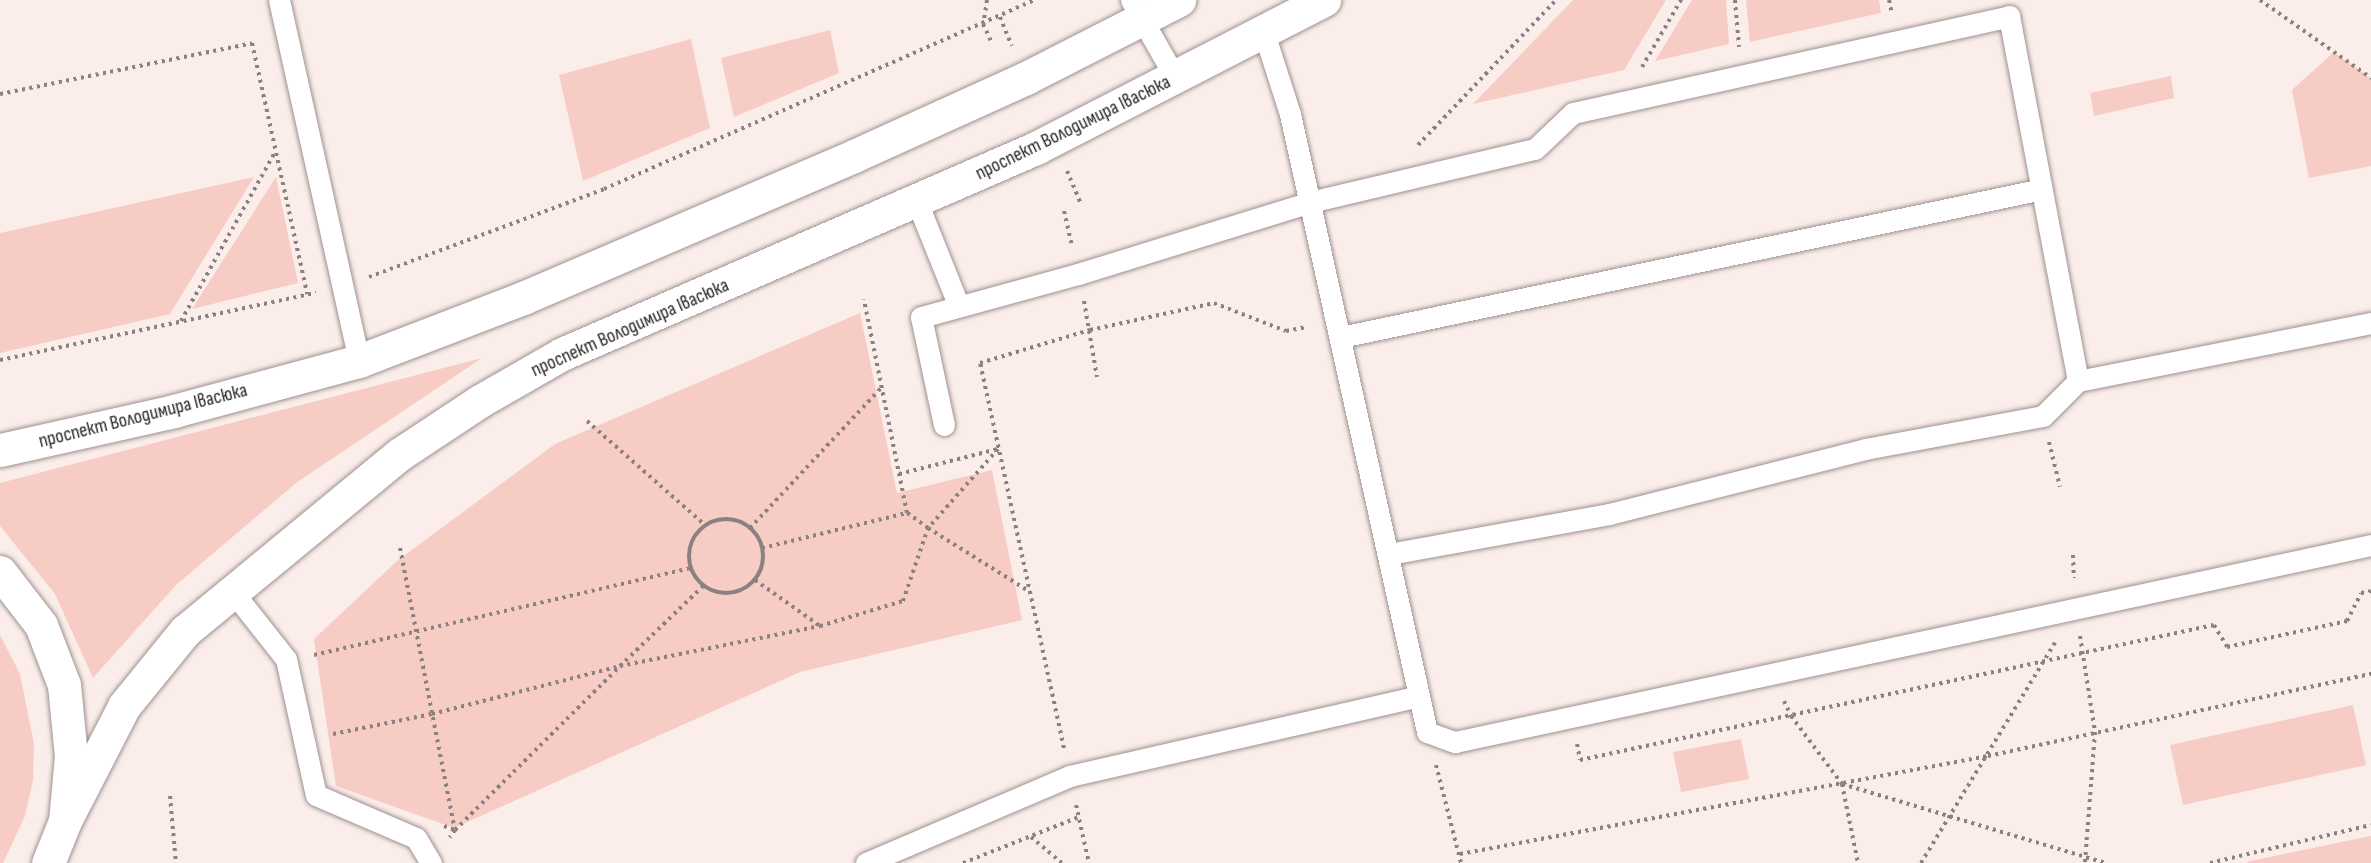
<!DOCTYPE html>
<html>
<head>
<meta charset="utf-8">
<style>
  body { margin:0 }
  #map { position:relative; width:2371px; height:863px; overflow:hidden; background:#fbedea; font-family:"Sofia Sans Condensed",sans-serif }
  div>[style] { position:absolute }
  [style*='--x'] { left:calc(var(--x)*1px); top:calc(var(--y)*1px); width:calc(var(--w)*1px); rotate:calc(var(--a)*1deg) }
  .green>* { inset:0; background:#f7ccc5 }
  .path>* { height:4px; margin-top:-2px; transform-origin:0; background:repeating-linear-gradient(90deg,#8b8180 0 3px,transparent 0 7.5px) }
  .path>.ring { margin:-2px; padding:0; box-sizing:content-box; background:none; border:4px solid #8b8180; border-radius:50% }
  .roads { filter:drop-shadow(0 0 2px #9e918f) drop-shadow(0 0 2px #9e918f) }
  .service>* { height:21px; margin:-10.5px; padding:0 10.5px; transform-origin:10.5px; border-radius:10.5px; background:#fff }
  .secondary>* { height:33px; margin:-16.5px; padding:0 16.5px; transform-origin:16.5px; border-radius:16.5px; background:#fff }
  span { translate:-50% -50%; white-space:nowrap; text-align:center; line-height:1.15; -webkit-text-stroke:5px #fff; paint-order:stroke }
  .street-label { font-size:20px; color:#2b2625 }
</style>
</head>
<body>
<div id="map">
  <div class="green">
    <i style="clip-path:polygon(1573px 0,1666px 0,1624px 70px,1473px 104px)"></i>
    <i style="clip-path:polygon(1692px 0,1726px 0,1729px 44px,1655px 61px)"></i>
    <i style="clip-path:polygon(1746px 0,1879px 0,1881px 13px,1750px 42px)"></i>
    <i style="clip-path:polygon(830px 30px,839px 73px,734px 117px,721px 58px)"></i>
    <i style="clip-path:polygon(691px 39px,710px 128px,583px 181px,559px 75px)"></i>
    <i style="clip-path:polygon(2334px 52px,2371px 78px,2371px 166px,2309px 178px,2292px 90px)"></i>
    <i style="clip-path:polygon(2171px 76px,2174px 98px,2094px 116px,2090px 93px)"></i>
    <i style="clip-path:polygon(254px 177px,170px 314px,0 353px,0 233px)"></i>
    <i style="clip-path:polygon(276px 177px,298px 283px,192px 309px)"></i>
    <i style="clip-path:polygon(860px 313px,897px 493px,992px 470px,1022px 620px,800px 672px,454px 828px,336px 786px,314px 639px,397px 561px,555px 444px)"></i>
    <i style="clip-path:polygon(482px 358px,296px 483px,176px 585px,93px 678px,55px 594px,0 526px,0 483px)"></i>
    <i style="clip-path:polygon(0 635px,20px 674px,34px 744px,33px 780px,25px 816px,3px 863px,0 863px)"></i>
    <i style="clip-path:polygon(2353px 705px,2366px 765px,2183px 805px,2170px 745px)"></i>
    <i style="clip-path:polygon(1741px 739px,1749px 779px,1681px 792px,1673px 752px)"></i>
    <i style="clip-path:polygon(2371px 836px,2371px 863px,2246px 863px,2250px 861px)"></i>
  </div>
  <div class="path">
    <i style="--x:987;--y:0;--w:24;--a:99"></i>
    <i style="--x:983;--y:24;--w:19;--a:65"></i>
    <i style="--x:1735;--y:0;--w:47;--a:85.1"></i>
    <i style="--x:1889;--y:0;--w:14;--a:78"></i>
    <i style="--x:2260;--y:0;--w:136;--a:35.1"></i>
    <i style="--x:1000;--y:17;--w:31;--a:68"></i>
    <i style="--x:1642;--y:67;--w:78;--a:-59.8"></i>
    <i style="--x:0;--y:94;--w:257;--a:-11.4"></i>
    <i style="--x:252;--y:43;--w:257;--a:77.6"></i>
    <i style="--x:1418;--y:145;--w:200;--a:-46.4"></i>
    <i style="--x:1067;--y:171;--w:36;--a:67"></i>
    <i style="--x:1064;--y:211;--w:36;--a:77"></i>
    <i style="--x:369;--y:277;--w:251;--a:-20.5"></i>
    <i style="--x:604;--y:189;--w:470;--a:-23.7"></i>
    <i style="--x:1084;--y:301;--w:77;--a:80.3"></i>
    <i style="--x:181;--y:321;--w:193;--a:-60.9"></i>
    <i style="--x:0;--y:360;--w:323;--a:-12"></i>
    <i style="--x:587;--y:421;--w:157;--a:41.4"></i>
    <i style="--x:2049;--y:442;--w:46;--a:76.3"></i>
    <i style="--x:998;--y:449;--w:106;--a:131.5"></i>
    <i style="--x:928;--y:528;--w:120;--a:32.1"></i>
    <i style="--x:899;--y:474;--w:102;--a:-14.2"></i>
    <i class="ring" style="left:689px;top:519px;width:70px;height:70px"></i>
    <i style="--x:750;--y:528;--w:192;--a:-46.9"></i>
    <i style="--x:400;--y:548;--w:287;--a:79"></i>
    <i style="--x:455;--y:830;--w:9;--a:126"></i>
    <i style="--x:762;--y:548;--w:149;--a:-13.6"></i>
    <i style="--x:2073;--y:555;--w:23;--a:88"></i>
    <i style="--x:755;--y:580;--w:80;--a:35.3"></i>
    <i style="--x:2080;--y:636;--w:97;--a:81.1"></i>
    <i style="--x:2095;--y:732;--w:131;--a:94.4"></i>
    <i style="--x:314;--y:655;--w:386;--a:-13"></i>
    <i style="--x:1784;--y:701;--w:17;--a:65"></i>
    <i style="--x:1791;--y:716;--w:85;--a:53.1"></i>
    <i style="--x:1842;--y:784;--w:81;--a:78.6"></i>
    <i style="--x:333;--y:734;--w:101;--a:-11.4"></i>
    <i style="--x:432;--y:714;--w:194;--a:-14.3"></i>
    <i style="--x:620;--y:666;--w:115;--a:-43.9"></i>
    <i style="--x:1577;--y:744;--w:16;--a:79"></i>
    <i style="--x:1580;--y:760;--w:648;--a:-12.02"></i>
    <i style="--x:2214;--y:625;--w:26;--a:59"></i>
    <i style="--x:2227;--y:647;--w:123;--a:-12.2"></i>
    <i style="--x:2347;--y:621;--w:31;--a:-63"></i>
    <i style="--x:2361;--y:593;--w:10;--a:-11"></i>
    <i style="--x:1064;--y:748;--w:394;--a:-102.3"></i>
    <i style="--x:980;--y:363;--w:115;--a:-16.7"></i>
    <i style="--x:1090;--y:330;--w:127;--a:-12.3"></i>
    <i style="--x:1214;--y:303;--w:77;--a:21.3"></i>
    <i style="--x:1286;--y:331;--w:21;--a:-11"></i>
    <i style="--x:1436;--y:765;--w:101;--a:75.7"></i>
    <i style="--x:1842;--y:784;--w:275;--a:16.7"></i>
    <i style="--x:170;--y:796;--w:67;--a:84.9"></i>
    <i style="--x:1076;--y:805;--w:59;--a:77.4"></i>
    <i style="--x:444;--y:826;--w:12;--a:20"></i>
    <i style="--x:455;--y:830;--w:233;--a:-44.8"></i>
    <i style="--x:620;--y:666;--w:204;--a:-11.3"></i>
    <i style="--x:820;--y:626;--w:87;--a:-16.8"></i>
    <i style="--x:903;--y:601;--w:77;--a:-71.1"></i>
    <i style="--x:928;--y:528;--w:26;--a:-144"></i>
    <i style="--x:907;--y:513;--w:218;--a:-101.4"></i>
    <i style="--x:1031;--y:837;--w:40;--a:40"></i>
    <i style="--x:1460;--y:854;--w:537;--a:-10.51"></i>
    <i style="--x:1988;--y:756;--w:392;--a:-12.1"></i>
    <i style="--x:963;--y:863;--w:125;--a:-21.6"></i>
    <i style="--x:1921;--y:863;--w:258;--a:-58.7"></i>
    <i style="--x:2210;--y:863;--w:165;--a:-13.3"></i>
  </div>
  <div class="roads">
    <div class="service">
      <i style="--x:279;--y:0;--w:370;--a:77.5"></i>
      <i style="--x:1131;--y:0;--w:91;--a:60.3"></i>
      <i style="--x:1264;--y:33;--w:85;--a:72.2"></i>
      <i style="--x:1290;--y:114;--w:633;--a:77.5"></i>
      <i style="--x:1427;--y:732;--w:30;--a:20"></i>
      <i style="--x:1455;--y:742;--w:937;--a:-12.14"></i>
      <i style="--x:917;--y:202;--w:110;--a:68.1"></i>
      <i style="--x:1341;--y:337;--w:716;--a:-11.92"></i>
      <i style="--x:944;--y:425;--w:110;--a:-102"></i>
      <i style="--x:921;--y:317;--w:163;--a:-15.3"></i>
      <i style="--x:1078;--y:274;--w:243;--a:-17.2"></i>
      <i style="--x:1310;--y:202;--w:231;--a:-13.3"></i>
      <i style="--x:1535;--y:149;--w:52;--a:-43.5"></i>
      <i style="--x:1573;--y:113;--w:447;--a:-12.5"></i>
      <i style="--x:2009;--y:16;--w:371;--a:79.3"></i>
      <i style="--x:1389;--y:554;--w:224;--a:-10.3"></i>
      <i style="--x:1609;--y:514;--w:264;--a:-14.2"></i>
      <i style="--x:1865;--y:449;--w:181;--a:-10.5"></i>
      <i style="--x:2043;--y:416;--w:49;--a:-45"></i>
      <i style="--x:2078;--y:381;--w:299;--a:-11.2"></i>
      <i style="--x:233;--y:592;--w:85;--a:51.7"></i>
      <i style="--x:286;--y:659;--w:139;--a:77.6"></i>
      <i style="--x:316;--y:795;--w:109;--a:23.3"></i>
      <i style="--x:416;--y:838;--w:29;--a:59"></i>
      <i style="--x:866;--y:863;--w:222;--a:-23.1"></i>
      <i style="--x:1070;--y:776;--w:357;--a:-12.9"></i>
    </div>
    <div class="secondary">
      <i style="--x:0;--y:450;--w:178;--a:-12.6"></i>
      <i style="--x:174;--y:411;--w:192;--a:-15.1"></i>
      <i style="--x:359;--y:361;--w:176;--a:-21"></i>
      <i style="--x:523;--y:298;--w:360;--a:-23.2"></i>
      <i style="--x:854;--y:156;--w:189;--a:-24.4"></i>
      <i style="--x:1026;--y:78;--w:172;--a:-27"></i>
      <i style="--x:0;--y:572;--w:67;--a:52.3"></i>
      <i style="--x:41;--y:625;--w:64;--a:69"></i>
      <i style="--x:64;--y:685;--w:71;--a:84.4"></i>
      <i style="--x:71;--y:756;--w:65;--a:95.3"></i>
      <i style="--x:65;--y:821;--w:45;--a:112"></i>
      <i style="--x:65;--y:821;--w:129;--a:-62.8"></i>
      <i style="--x:124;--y:706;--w:97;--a:-50.9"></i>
      <i style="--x:185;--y:631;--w:278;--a:-39.5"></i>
      <i style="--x:400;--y:454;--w:96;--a:-33.5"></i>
      <i style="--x:480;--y:401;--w:95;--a:-29.8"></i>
      <i style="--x:562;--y:354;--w:517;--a:-23.49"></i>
      <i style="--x:1036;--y:148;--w:324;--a:-27.2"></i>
    </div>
  </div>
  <div class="street-label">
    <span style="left:1073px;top:128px;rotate:-26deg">проспект Володимира Івасюка</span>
    <span style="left:630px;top:328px;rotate:-24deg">проспект Володимира Івасюка</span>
    <span style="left:143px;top:416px;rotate:-14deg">проспект Володимира Івасюка</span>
  </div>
</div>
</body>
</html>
